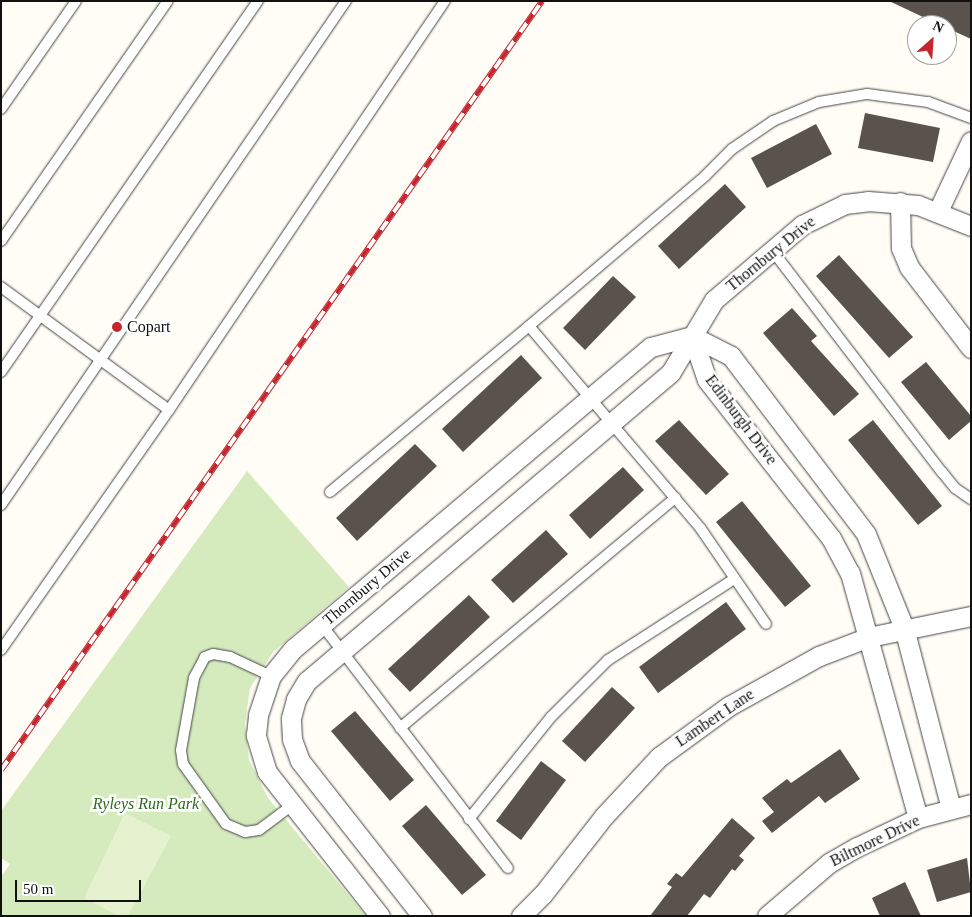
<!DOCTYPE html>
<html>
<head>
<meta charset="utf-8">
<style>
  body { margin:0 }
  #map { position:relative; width:972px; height:917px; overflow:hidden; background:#fffdf5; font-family:Georgia,serif }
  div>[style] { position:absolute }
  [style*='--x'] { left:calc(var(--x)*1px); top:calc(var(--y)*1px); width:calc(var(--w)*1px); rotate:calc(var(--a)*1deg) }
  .green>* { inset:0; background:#d5ebbd }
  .pitch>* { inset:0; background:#e6f2cf }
  .building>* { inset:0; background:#5a524d }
  .roads { filter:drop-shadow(0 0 1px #444) drop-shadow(0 0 1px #444) }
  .lane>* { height:10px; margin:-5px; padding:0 5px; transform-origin:5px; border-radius:5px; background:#fff }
  .street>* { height:19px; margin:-9.5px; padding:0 9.5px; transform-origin:9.5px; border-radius:9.5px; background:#fff }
  .rail>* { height:5.5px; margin-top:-2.75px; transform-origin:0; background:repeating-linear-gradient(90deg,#fff 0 11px,#c4262e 0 22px); box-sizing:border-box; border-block:1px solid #c4262e }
  .dots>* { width:14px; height:14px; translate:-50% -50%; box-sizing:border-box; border:2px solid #fff; border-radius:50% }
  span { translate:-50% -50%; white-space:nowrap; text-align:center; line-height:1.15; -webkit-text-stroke:5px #fff; paint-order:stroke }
  .street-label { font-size:16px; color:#111 }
  .poi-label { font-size:16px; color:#111 }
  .left { translate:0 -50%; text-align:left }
  .park-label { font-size:16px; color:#2f6b1f; font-style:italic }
  .frame { position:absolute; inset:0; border:2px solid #111; pointer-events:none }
  .north { position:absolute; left:907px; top:15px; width:50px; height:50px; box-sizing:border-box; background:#fff; border:1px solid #a0a0a0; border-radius:50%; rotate:26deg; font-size:14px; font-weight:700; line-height:20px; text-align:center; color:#111 }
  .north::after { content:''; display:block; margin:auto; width:18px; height:22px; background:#c4262e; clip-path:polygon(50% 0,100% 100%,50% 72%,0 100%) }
  .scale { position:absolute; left:15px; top:880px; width:126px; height:22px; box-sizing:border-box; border:2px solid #111; border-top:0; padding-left:6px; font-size:15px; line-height:18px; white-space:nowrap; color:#111; -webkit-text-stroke:4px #fff; paint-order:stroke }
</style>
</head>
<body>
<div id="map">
  <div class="green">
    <i style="clip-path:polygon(247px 471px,349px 587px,273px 652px,250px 688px,245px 724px,249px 760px,268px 798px,366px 916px,1px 916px,1px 877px,10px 864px,1px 858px,1px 811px)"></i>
  </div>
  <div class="pitch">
    <i style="clip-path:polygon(125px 813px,171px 836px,128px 916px,119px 916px,84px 898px)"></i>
  </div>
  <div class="building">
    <i style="clip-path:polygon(889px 1px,971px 1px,971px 39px,947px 28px,947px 25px,940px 25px)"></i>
    <i style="clip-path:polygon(865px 113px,940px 128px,933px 162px,858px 148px)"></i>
    <i style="clip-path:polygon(816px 124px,832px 154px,767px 188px,751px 158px)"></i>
    <i style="clip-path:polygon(725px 184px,746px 207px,679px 269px,658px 246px)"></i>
    <i style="clip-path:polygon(839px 255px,913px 337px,889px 358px,816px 276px)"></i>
    <i style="clip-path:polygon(613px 276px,636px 297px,585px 350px,563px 328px)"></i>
    <i style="clip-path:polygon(792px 308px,817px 336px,811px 341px,859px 394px,834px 416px,763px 333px)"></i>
    <i style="clip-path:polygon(521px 355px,542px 378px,463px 452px,442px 429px)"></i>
    <i style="clip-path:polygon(926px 362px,971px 416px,971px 421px,949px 440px,901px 382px)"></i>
    <i style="clip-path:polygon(679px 420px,729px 474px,706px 495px,655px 441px)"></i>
    <i style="clip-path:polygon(873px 420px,942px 506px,918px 525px,848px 440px)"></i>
    <i style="clip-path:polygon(415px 444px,437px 466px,357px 541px,336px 518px)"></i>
    <i style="clip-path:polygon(623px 467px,644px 490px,590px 539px,569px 515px)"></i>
    <i style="clip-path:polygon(742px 501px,811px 586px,785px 607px,716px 522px)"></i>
    <i style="clip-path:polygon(546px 530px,568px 554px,513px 603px,491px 580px)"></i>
    <i style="clip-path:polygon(469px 595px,490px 617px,410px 692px,388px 669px)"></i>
    <i style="clip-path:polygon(726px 602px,746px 629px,658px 693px,639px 667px)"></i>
    <i style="clip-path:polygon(612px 687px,635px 708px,585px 762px,562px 741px)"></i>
    <i style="clip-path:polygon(355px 711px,414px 780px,390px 801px,331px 731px)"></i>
    <i style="clip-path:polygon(840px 749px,860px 779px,825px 803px,819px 796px,772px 833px,762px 821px,774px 812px,762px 798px,787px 779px,791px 783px)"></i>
    <i style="clip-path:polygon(541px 761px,566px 780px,521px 840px,496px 821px)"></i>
    <i style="clip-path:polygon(426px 805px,486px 875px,462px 895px,402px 826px)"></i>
    <i style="clip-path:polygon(732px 818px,755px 838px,739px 856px,744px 860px,735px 871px,732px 869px,710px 898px,704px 894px,687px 916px,650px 916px,672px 887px,667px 884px,676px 873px,682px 877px)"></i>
    <i style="clip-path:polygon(967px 858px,971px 892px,937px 902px,927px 870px)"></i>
    <i style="clip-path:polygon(905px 882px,921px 916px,880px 916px,872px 898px)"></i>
  </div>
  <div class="roads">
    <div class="lane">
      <i style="--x:1;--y:109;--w:131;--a:-55.2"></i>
      <i style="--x:1;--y:241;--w:292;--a:-55.2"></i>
      <i style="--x:772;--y:250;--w:280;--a:52.6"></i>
      <i style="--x:942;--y:472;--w:21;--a:51"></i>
      <i style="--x:955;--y:488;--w:19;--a:35"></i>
      <i style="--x:1;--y:287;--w:208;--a:36.2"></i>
      <i style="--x:529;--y:326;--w:266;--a:49.7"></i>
      <i style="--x:701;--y:529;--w:115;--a:55.6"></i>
      <i style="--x:1;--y:372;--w:451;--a:-55.3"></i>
      <i style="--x:330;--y:492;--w:259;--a:-39.8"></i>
      <i style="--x:529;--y:326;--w:231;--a:-40.4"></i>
      <i style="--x:705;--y:176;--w:38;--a:-45"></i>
      <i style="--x:732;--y:149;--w:50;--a:-34.3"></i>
      <i style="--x:773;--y:121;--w:50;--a:-22.4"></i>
      <i style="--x:819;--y:102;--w:49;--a:-9.5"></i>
      <i style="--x:867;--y:94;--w:62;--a:7.5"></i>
      <i style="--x:928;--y:102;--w:46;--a:20.4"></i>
      <i style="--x:1;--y:505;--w:611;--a:-55.61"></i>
      <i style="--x:322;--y:625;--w:306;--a:52.6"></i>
      <i style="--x:1;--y:650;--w:293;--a:-55"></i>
      <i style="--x:169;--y:410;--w:493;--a:-56"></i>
      <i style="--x:271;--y:676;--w:45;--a:-155.1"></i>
      <i style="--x:230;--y:657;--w:17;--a:-170"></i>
      <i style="--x:213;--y:654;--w:9;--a:159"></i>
      <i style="--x:205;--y:657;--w:24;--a:118"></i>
      <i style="--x:194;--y:678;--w:73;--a:100.2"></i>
      <i style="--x:181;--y:750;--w:14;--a:82"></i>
      <i style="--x:183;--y:764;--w:74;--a:54.4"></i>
      <i style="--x:226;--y:824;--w:21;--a:23"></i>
      <i style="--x:245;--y:832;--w:14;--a:-8"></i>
      <i style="--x:259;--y:830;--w:40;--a:-37"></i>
      <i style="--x:400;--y:728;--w:359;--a:-39.9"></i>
      <i style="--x:469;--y:819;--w:131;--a:-51.2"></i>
      <i style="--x:551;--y:717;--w:81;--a:-45"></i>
      <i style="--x:608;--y:660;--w:150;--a:-32.7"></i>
    </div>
    <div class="street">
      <i style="--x:900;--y:202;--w:46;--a:88.8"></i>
      <i style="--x:901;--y:248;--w:21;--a:67"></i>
      <i style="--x:909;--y:267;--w:102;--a:52.6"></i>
      <i style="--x:938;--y:211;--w:77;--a:-64.8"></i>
      <i style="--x:692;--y:336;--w:44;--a:27.1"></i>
      <i style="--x:731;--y:356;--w:223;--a:52.8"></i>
      <i style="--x:866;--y:534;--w:101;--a:68"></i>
      <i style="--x:904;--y:628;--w:186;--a:75.4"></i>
      <i style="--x:692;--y:336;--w:46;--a:71.2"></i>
      <i style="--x:707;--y:380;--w:201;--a:51.9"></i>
      <i style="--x:831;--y:538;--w:40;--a:62"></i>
      <i style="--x:850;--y:573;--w:254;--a:74.5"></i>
      <i style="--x:380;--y:916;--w:183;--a:-128.1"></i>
      <i style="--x:267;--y:772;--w:39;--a:-107"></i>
      <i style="--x:256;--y:735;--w:20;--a:-84"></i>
      <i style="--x:258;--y:715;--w:41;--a:-71.6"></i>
      <i style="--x:271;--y:676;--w:35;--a:-51"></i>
      <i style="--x:293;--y:649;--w:468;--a:-40.2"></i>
      <i style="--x:651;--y:347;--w:42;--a:-15"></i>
      <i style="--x:422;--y:916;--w:197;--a:-128.2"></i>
      <i style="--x:300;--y:761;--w:23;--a:-110"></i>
      <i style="--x:292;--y:739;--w:21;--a:-93"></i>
      <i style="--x:291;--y:718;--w:20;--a:-75"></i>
      <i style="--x:296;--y:699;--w:21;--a:-59"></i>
      <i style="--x:307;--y:681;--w:477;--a:-40.3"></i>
      <i style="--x:671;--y:372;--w:84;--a:-59.2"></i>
      <i style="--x:714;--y:300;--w:116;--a:-40.4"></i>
      <i style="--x:802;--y:225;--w:48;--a:-26"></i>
      <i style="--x:845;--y:204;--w:23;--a:-7"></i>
      <i style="--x:868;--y:201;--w:50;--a:4.6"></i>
      <i style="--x:918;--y:205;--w:57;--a:21.6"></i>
      <i style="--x:521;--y:916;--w:31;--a:-45"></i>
      <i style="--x:543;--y:894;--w:99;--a:-52"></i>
      <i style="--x:604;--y:816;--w:81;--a:-47"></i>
      <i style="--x:659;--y:757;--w:87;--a:-36.1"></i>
      <i style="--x:729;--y:706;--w:103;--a:-29.1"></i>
      <i style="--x:819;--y:656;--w:53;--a:-20.8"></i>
      <i style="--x:869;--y:637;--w:104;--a:-11.6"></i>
      <i style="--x:767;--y:916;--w:82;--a:-40.5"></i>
      <i style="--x:829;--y:863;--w:32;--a:-30"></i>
      <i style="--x:857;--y:847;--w:68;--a:-25.4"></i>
      <i style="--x:918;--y:818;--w:55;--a:-14.8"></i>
    </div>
  </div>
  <div class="rail">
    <i style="--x:1;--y:770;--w:940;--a:-54.87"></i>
  </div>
  <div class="dots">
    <i style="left:117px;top:327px;background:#c4262e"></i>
  </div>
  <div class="street-label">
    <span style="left:771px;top:254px;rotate:-39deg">Thornbury Drive</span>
    <span style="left:741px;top:420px;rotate:53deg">Edinburgh Drive</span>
    <span style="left:367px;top:587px;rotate:-40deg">Thornbury Drive</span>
    <span style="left:715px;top:718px;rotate:-34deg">Lambert Lane</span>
    <span style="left:875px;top:841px;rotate:-26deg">Biltmore Drive</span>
  </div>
  <div class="poi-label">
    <span class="left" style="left:127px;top:327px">Copart</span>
  </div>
  <div class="park-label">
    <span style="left:146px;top:804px">Ryleys Run Park</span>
  </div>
  <div class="frame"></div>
  <div class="north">N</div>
  <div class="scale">50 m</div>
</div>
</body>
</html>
